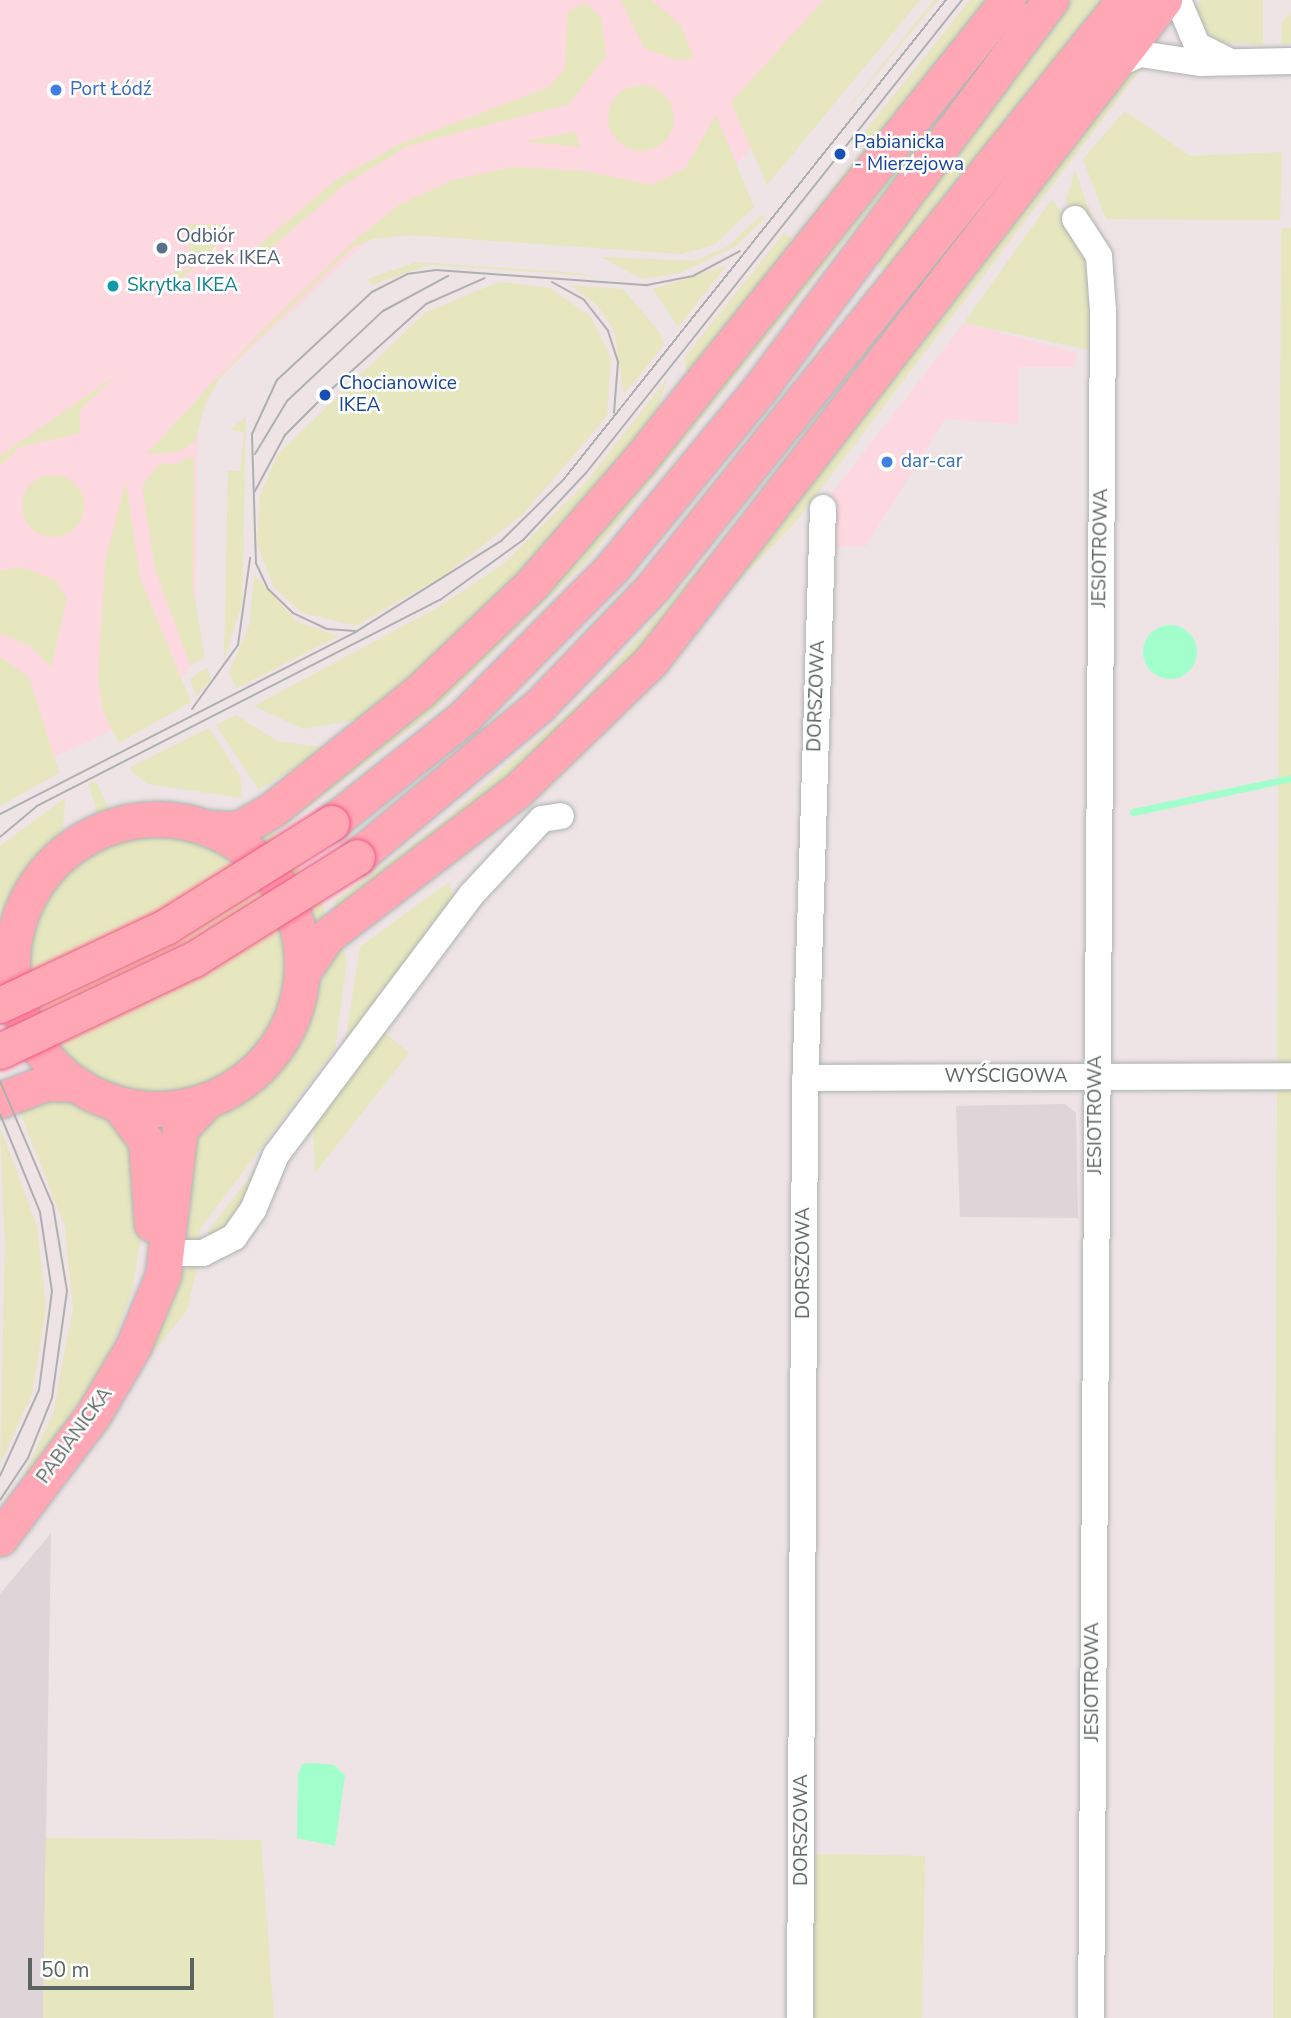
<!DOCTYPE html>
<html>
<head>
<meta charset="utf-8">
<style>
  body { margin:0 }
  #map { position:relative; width:1291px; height:2018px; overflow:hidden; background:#eee3e5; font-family:"Nunito Sans",sans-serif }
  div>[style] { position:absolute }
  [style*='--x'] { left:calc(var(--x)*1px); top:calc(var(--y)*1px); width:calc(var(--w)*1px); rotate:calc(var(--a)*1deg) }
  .commercial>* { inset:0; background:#fed8e0 }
  .industrial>* { inset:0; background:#ddd5d7 }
  .green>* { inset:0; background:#e6e6bf }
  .round { border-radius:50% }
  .water>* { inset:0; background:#a2ffcb }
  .stream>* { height:7px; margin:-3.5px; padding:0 3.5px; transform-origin:3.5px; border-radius:3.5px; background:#a2ffcb }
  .roads { filter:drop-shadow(0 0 2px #acb3b1) drop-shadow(0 0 2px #acb3b1) }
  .minor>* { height:26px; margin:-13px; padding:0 13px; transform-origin:13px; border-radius:13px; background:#fff }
  .major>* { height:35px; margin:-17.5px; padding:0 17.5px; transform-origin:17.5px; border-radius:17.5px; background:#ffa7b5 }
  .major>.ring { margin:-17.5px; padding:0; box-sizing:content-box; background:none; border:35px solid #ffa7b5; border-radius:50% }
  .tram>* { height:2px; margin:-1px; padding:0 1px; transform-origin:1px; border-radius:1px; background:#aeb0af }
  .bridges { filter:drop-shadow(0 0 2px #f45682) drop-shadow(0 0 2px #f45682) }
  .major-bridge>* { height:35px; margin:-17.5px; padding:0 17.5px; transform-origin:17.5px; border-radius:17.5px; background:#ffa7b5 }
  .dots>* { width:19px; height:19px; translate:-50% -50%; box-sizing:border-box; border:4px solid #fff; border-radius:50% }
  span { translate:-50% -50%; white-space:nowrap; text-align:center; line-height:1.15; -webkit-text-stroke:5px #fff; paint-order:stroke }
  .shop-label { font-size:19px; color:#366cbe }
  .left { translate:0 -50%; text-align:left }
  .transit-label { font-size:19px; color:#164399 }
  .service-label { font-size:19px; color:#4e5e75 }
  .culture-label { font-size:19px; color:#0d838f }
  .street-label { font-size:19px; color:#5b6460 }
  .scale { position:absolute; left:28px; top:1958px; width:166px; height:32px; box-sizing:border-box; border:4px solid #5b6460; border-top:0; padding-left:9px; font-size:21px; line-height:24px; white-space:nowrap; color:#5b6460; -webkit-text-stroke:5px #fff; paint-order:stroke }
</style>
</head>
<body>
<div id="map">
  <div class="commercial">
    <i style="clip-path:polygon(0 0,876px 0,665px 249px,379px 230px,198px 398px,195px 660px,156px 711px,0 781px)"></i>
    <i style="clip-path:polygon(964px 323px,1077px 353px,1075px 367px,1019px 367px,1018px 424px,945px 419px,866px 546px,828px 546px,827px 500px)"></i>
  </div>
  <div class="industrial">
    <i style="clip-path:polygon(1065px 1104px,1076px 1113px,1078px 1218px,960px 1217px,956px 1106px)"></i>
    <i style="clip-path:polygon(51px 1533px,43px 2018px,0 2018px,0 1594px)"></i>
  </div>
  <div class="green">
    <i style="clip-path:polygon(621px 0,651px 0,681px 26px,694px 58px,677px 60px,644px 48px)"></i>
    <i style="clip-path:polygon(824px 0,920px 0,767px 185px,731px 102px)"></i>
    <i style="clip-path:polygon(934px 0,938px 0,841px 117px,851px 104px)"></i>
    <i style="clip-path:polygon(970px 0,991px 0,686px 382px,685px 357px,784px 233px,793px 239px,870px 141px,863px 134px)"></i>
    <i style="clip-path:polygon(1067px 0,1103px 0,888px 273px,874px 262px)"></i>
    <i style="clip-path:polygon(1201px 0,1263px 0,1263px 45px,1219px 42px,1204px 28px,1195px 9px)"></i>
    <i style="clip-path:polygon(586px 3px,601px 18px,606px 56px,569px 104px,408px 146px,344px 185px,256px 261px,250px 253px,336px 180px,399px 144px,549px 87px,565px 68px,568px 11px)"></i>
    <i style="clip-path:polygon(1021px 8px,880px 197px,585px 563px,432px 712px,283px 827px,276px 816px,354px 760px)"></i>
    <i style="clip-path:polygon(1291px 13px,1291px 44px,1281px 44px,1282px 22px)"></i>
    <i style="clip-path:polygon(1144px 65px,794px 524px,728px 592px,1120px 77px)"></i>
    <i class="round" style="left:608px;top:85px;width:66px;height:66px"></i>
    <i style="clip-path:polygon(1125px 111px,1190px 156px,1282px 152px,1280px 220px,1106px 219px,1083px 159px)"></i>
    <i style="clip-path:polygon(716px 115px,754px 207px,714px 245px,681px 254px,411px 235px,373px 239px,353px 247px,223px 373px,206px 402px,195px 442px,178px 452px,146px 454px,258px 334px,363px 233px,401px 204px,453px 180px,514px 167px,585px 171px,652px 185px,685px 169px)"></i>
    <i style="clip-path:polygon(575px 132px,581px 147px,528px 142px,530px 140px)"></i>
    <i style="clip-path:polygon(1075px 170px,1087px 205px,1093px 216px,1077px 214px,1066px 201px)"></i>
    <i style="clip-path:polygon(1052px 199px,1077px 234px,1091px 283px,1090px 350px,964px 323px)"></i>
    <i style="clip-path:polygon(761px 215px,765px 218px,736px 246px,680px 273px,642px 279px,601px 257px,695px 261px,729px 246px)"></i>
    <i style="clip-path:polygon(189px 224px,229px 225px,231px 232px,181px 280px,177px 282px,173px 271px,189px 270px)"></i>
    <i style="clip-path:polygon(1281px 228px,1291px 228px,1291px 2018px,1273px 2018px)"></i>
    <i style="clip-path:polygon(417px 262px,579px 273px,598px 276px,429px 265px,372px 285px,367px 279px)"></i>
    <i style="clip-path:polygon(726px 266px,678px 327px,653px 289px)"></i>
    <i style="clip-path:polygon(499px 282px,550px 288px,591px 317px,611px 358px,607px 416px,524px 513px,443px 576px,355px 626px,301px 612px,274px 587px,257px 544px,260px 496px,278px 454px,426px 312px)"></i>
    <i style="clip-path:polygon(571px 285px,623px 289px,660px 333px,664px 345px,624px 394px,614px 330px,598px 306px)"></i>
    <i style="clip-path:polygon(119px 373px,80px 410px,80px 433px,20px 447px,0 466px,0 456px)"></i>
    <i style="clip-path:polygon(667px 379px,654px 419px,489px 609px,361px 719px,303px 729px,254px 706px,437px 608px,503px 564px,583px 486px)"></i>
    <i style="clip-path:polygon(246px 417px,242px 604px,224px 660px,228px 471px,240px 471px,244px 432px,230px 430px)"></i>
    <i style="clip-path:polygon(194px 455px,193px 590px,205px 658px,190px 665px,155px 569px,142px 486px,161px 463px,174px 465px)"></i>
    <i class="round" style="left:22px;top:475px;width:62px;height:62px"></i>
    <i style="clip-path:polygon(126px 481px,140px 578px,191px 702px,119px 743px,103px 711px,98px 677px,105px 562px)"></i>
    <i style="clip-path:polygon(767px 489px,661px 628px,556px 739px,340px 911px,333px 902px,440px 824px,589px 694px)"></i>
    <i style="clip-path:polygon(20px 567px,56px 580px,67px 599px,51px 668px,33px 648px,0 633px,0 571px)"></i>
    <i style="clip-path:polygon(254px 575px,297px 622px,339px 636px,237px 688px,229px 674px,250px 623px)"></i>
    <i style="clip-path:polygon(0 657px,29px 677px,59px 773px,0 806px)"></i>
    <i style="clip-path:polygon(207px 667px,211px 680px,196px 696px,190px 679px)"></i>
    <i style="clip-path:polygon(236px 715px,277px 741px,327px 748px,259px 790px,216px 725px)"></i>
    <i style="clip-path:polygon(209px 728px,240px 776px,242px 798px,148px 784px,133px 773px,130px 767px)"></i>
    <i style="clip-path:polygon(96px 781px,109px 810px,97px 814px,89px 784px)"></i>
    <i style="clip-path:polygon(65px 798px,63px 829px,29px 868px,0 920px,0 846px)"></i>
    <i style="clip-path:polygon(263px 827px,277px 835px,323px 904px,326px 919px,312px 927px,291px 880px,251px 835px)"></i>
    <i class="round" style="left:26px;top:832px;width:262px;height:262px"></i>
    <i style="clip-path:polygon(449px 882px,454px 902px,344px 1050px,360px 947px)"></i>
    <i style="clip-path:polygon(341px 943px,347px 960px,335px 1049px,200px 1229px,199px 1243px,187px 1240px,184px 1149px,205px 1116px,252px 1092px,278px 1067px)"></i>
    <i style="clip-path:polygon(382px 1030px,409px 1053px,315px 1173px,313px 1125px)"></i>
    <i style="clip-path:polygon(41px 1099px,75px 1101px,128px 1128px,142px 1230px,132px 1292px,104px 1369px,21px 1481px,53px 1414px,73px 1309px,65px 1227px,19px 1109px)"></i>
    <i style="clip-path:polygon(0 1127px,37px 1226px,46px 1309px,32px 1394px,0 1464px,5px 1247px)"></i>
    <i style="clip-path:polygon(263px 1159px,238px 1219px,207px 1243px,208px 1231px)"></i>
    <i style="clip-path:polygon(198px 1264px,187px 1310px,136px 1374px,180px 1270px)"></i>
    <i style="clip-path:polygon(46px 1838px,261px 1840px,274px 2018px,43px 2018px)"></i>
    <i style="clip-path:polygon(812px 1854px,925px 1856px,922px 2018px,813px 2018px)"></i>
  </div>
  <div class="water">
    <i class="round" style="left:1143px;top:625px;width:54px;height:54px"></i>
    <i style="clip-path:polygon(315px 1763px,334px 1765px,345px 1775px,335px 1846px,297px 1838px,298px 1774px,302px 1764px)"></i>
  </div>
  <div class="stream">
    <i style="--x:1133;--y:812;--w:162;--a:-12.1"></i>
  </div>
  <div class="roads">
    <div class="minor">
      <i style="--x:1178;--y:0;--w:49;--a:67.1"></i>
      <i style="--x:1197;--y:45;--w:34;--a:27"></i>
      <i style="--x:1115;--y:65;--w:27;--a:-24"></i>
      <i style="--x:1140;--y:54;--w:62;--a:8.4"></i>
      <i style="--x:1201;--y:63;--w:90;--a:-1.3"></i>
      <i style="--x:1075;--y:219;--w:44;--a:57"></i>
      <i style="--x:1099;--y:256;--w:54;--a:85.8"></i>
      <i style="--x:1103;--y:310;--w:1708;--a:90.4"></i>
      <i style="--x:805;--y:1078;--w:486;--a:-0.2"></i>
      <i style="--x:167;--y:1253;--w:36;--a:0"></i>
      <i style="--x:203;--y:1253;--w:35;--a:-27"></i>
      <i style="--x:234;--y:1237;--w:33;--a:-55"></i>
      <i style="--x:253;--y:1210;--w:60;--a:-67.3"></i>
      <i style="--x:276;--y:1155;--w:326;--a:-53.1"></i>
      <i style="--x:472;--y:894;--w:103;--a:-47"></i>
      <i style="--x:542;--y:819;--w:19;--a:-9"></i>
      <i style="--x:800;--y:2018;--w:925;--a:-89.69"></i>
      <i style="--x:805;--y:1093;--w:585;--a:-88.24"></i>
    </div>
    <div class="major">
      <i class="ring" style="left:12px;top:819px;width:255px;height:255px"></i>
      <i style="--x:331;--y:823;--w:169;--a:-38.5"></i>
      <i style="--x:463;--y:718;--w:211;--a:-45.2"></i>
      <i style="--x:612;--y:568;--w:229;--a:-50.5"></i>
      <i style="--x:758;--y:391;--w:489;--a:-53.2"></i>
      <i style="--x:208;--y:828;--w:31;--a:2"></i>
      <i style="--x:239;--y:829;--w:38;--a:-30"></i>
      <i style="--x:272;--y:810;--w:190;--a:-38.8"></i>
      <i style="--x:420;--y:691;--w:153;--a:-43.7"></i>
      <i style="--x:531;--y:585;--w:163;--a:-49"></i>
      <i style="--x:638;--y:462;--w:592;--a:-51.31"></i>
      <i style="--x:357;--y:857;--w:236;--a:-39.7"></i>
      <i style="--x:539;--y:706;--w:165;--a:-46.2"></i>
      <i style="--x:653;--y:587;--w:753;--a:-51.26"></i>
      <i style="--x:302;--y:973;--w:45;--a:-56"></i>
      <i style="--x:327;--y:936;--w:240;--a:-37.4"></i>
      <i style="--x:518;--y:790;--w:185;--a:-44.1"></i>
      <i style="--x:651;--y:661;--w:837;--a:-52.19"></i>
      <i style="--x:0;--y:1100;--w:49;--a:-20.3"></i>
      <i style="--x:46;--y:1083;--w:30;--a:2"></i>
      <i style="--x:119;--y:1105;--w:45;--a:53.1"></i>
      <i style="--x:146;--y:1141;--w:83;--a:85.9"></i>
      <i style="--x:0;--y:1538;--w:154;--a:-52.9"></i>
      <i style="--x:93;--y:1415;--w:79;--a:-59.5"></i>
      <i style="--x:133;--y:1347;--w:78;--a:-67.4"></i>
      <i style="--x:163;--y:1275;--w:147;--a:-83.4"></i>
      <i style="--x:180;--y:1129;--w:38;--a:-47"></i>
    </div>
  </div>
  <div class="tram">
    <i style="--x:552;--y:282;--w:37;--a:29"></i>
    <i style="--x:584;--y:300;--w:39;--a:52"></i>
    <i style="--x:608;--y:331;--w:33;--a:72"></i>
    <i style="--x:618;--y:362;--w:51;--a:94.5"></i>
    <i style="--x:255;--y:454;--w:62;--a:-58.9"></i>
    <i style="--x:287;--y:401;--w:132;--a:-43.2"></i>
    <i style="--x:383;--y:311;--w:74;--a:-28.3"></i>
    <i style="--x:255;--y:491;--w:64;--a:-61.8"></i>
    <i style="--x:285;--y:435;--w:57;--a:-45"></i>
    <i style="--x:325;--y:395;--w:136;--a:-42"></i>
    <i style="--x:426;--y:304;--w:64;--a:-23.8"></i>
    <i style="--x:355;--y:631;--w:28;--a:-176"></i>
    <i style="--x:327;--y:629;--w:38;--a:-155"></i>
    <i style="--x:293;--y:613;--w:35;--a:-136"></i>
    <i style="--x:268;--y:589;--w:29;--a:-115"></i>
    <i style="--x:256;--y:563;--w:129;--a:-91.8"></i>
    <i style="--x:252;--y:434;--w:60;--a:-65.2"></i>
    <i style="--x:277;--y:380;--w:129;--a:-42.8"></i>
    <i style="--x:372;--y:292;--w:39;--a:-27"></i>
    <i style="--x:407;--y:274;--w:29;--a:-8"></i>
    <i style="--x:436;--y:270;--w:212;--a:4.1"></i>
    <i style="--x:647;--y:285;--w:47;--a:-11.1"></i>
    <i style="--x:693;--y:276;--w:53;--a:-28"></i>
    <i style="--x:192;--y:709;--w:79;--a:-54.3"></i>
    <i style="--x:238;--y:645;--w:88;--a:-82.1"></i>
    <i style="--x:0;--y:814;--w:401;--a:-27.1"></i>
    <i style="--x:357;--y:631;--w:170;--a:-32"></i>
    <i style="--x:501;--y:541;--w:88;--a:-44.5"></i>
    <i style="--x:564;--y:479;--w:613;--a:-51.43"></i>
    <i style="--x:0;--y:837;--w:48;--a:-40"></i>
    <i style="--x:37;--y:806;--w:453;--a:-27.1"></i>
    <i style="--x:440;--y:600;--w:102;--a:-35.9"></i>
    <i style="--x:523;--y:540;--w:92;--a:-46.8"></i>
    <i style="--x:586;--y:473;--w:604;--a:-51.52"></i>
    <i style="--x:0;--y:1081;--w:136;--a:67"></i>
    <i style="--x:53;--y:1206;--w:86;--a:80.6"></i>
    <i style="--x:67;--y:1291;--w:108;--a:98"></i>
    <i style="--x:52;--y:1398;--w:65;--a:111.8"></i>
    <i style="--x:28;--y:1458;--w:50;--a:123.7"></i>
    <i style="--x:0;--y:1114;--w:106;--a:67.8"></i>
    <i style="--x:40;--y:1212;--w:80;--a:81.4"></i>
    <i style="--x:52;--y:1291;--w:100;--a:97.5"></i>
    <i style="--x:39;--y:1390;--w:94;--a:114.4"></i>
  </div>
  <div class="bridges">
    <div class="major-bridge">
      <i style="--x:0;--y:1005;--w:185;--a:-25.3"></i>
      <i style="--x:167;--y:926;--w:194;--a:-32.1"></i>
      <i style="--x:0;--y:1051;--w:215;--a:-25.4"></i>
      <i style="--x:194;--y:959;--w:192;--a:-32"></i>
    </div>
  </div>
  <div class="dots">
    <i style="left:56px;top:90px;background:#3f7fe0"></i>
    <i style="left:840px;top:154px;background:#1a4fb4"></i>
    <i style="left:162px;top:248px;background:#5c6f8a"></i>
    <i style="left:113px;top:286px;background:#0f9aa8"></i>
    <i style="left:325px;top:395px;background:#1a4fb4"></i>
    <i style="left:887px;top:462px;background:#3f7fe0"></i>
  </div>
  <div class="shop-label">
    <span class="left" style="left:70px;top:90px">Port Łódź</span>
    <span class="left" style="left:901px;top:462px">dar-car</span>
  </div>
  <div class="transit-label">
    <span class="left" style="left:854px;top:154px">Pabianicka<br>- Mierzejowa</span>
    <span class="left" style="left:339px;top:395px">Chocianowice<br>IKEA</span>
  </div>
  <div class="service-label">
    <span class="left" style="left:176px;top:248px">Odbiór<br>paczek IKEA</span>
  </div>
  <div class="culture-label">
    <span class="left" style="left:127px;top:286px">Skrytka IKEA</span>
  </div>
  <div class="street-label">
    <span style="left:1101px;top:548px;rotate:-89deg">JESIOTROWA</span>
    <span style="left:817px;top:696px;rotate:-88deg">DORSZOWA</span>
    <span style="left:1006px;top:1077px">WYŚCIGOWA</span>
    <span style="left:1096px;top:1115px;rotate:-90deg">JESIOTROWA</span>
    <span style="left:804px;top:1263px;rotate:-90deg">DORSZOWA</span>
    <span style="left:75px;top:1436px;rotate:-54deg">PABIANICKA</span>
    <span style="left:1093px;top:1682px;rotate:-90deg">JESIOTROWA</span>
    <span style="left:802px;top:1830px;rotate:-90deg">DORSZOWA</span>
  </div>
  <div class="scale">50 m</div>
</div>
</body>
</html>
